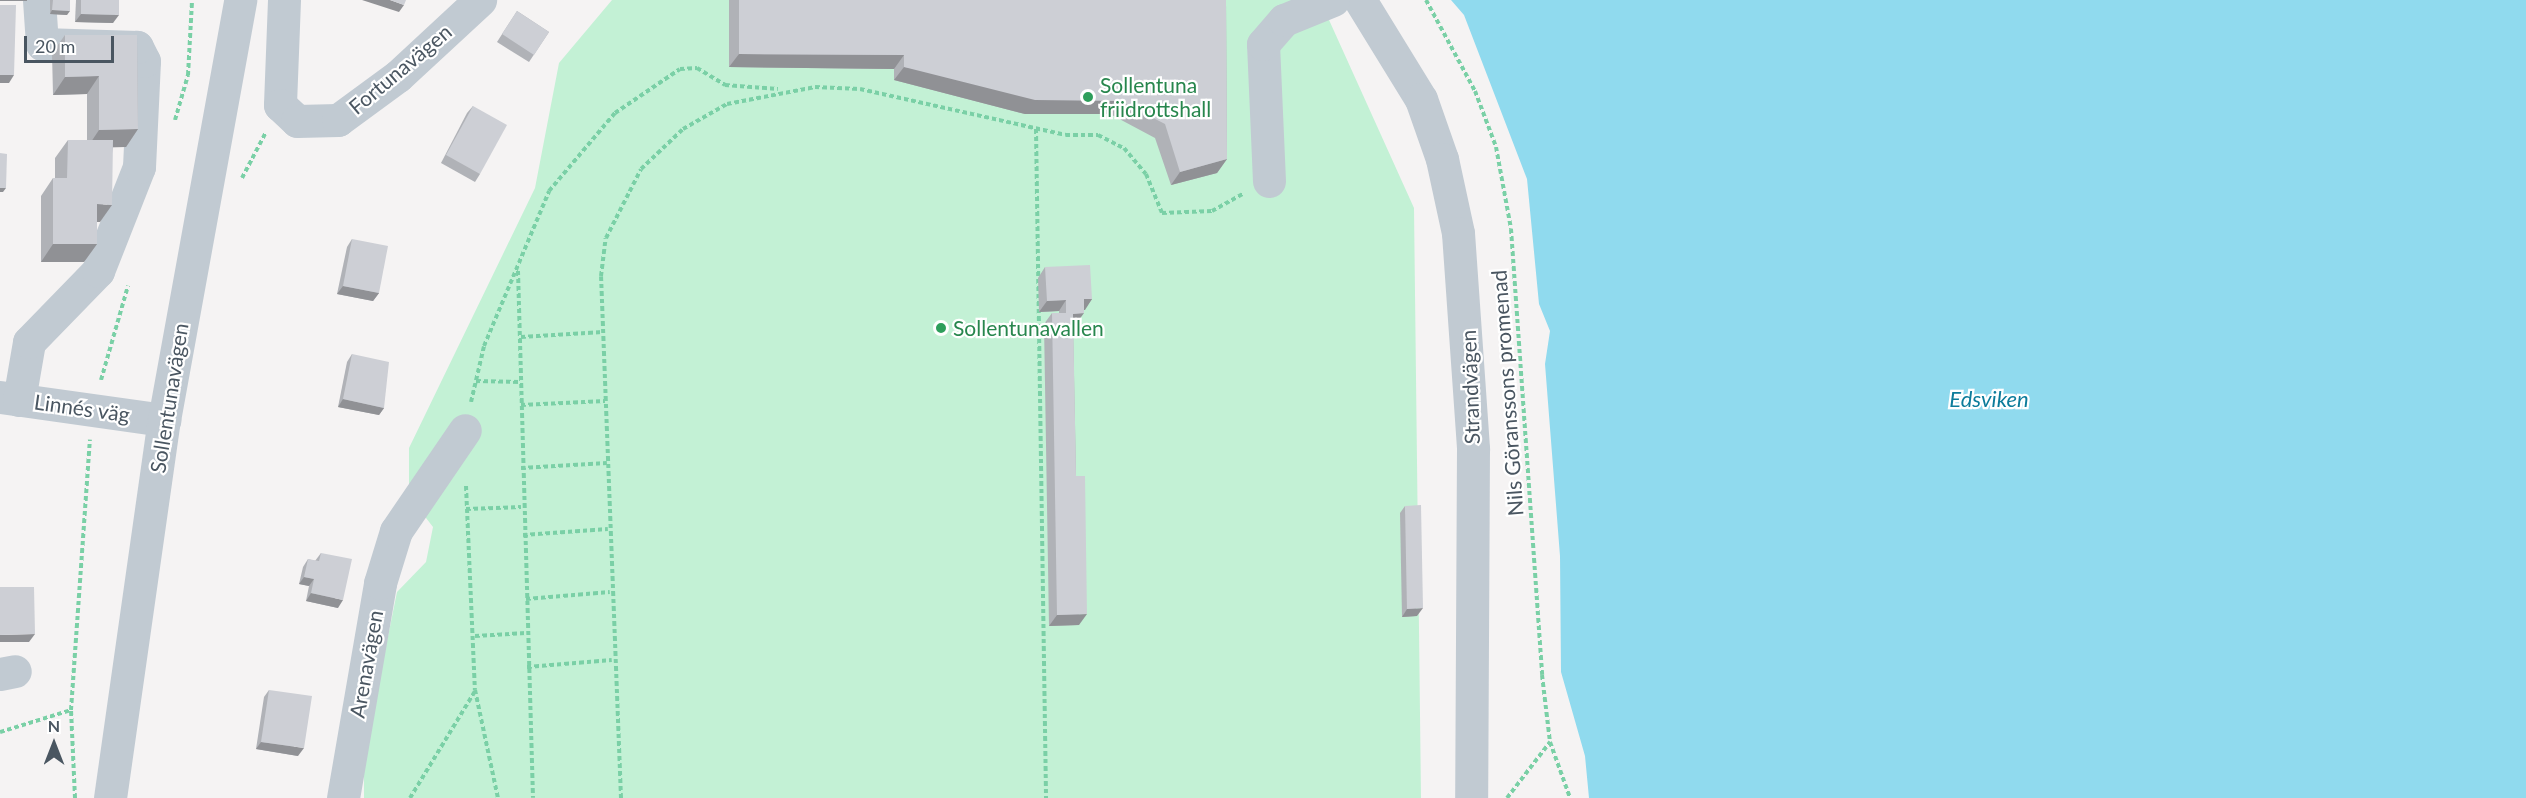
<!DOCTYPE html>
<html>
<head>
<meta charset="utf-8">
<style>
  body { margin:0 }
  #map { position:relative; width:2526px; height:798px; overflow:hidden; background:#f5f3f3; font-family:Lato,sans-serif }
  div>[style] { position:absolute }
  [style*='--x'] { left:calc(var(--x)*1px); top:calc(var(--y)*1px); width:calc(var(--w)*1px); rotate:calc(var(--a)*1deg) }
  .green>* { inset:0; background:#c3f1d5 }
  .water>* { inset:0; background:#90daee }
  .path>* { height:4px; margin-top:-2px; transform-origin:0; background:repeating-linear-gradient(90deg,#7ad0a6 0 4.5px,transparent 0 7.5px) }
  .minor>* { height:33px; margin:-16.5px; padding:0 16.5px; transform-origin:16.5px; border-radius:16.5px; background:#c1cad2 }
  .wall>* { inset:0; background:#b0b2b7 }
  .shaded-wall>* { inset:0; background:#909195 }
  .building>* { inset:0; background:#cdcfd5 }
  .dots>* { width:16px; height:16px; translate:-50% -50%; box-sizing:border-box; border:3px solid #fff; border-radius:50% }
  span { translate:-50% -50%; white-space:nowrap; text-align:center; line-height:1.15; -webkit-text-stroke:4.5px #fff; paint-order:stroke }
  .street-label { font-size:21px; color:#4a5661 }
  .leisure-label { font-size:21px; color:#27864d }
  .left { translate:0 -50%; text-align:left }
  .water-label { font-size:22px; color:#0c7c9b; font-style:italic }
  .north { position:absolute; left:24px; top:714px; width:60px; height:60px; -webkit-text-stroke:4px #fff; paint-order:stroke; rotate:0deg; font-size:16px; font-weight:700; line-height:24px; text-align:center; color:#4a5661 }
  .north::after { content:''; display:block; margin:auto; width:21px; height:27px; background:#4a5661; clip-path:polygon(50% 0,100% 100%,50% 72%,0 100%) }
  .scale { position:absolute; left:24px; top:36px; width:90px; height:27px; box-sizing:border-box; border:3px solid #4a5661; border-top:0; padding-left:8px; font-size:18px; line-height:21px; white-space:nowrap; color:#4a5661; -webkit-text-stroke:4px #fff; paint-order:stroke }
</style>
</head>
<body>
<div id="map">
  <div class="green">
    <i style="clip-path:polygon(612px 0,1320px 0,1414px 208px,1421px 798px,364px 798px,364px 755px,397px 592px,426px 562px,433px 527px,409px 496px,409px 448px,535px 188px,559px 63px)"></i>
  </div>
  <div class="water">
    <i style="clip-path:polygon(1451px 0,2526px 0,2526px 798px,1589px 798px,1585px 756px,1561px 672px,1560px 556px,1545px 364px,1550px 331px,1539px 304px,1527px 179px,1464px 15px)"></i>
  </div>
  <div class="path">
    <i style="--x:1426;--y:0;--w:103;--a:61.7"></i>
    <i style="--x:1475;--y:91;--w:60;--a:69.4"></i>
    <i style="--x:1496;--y:147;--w:83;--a:79.6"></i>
    <i style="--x:1511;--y:229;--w:447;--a:86"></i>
    <i style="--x:1542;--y:675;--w:67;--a:83.2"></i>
    <i style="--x:1550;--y:742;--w:59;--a:70.3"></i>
    <i style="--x:175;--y:120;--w:47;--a:-73.9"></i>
    <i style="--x:188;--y:75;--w:75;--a:-86.9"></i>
    <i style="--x:1036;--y:129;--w:669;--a:89.14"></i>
    <i style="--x:242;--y:178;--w:50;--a:-62.4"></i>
    <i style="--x:518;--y:271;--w:527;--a:88.37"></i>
    <i style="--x:521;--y:337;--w:82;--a:-3.5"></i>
    <i style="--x:101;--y:380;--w:98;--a:-74"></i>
    <i style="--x:476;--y:381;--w:44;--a:1.3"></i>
    <i style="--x:471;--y:402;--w:57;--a:-76.9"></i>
    <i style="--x:484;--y:346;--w:168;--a:-67.2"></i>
    <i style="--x:549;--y:191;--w:102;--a:-49.8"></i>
    <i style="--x:615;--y:113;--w:78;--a:-34.1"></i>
    <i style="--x:680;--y:69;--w:17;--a:-3"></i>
    <i style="--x:697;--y:68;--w:33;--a:31"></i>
    <i style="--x:725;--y:85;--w:53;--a:4.3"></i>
    <i style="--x:521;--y:405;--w:84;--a:-2.7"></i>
    <i style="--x:521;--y:468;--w:86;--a:-3.3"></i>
    <i style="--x:466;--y:486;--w:204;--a:87.5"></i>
    <i style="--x:475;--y:690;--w:110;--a:78"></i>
    <i style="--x:466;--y:509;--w:55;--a:-2.1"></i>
    <i style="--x:523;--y:535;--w:85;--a:-4"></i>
    <i style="--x:526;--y:599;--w:84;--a:-4.8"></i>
    <i style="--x:475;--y:636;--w:51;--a:-3.4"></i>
    <i style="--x:527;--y:667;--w:85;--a:-4.7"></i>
    <i style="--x:0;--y:732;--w:74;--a:-17.2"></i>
    <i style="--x:75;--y:798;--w:88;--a:-92.6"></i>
    <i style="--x:71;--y:710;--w:271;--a:-86"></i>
    <i style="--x:410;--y:798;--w:125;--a:-58.7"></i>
    <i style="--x:621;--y:798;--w:522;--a:-92.19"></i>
    <i style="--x:601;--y:276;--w:38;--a:-83"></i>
    <i style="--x:606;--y:238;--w:77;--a:-63.1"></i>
    <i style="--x:641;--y:169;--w:58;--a:-43.6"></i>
    <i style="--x:683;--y:129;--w:51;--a:-29.6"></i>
    <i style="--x:727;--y:104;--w:90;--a:-10.9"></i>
    <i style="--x:815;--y:87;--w:45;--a:2.5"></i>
    <i style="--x:860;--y:89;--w:211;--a:12.6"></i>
    <i style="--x:1066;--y:135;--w:32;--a:0"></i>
    <i style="--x:1098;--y:135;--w:29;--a:27"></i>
    <i style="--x:1124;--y:148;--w:34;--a:50"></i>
    <i style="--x:1146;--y:174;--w:42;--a:67.7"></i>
    <i style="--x:1162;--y:213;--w:50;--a:-2.3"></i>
    <i style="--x:1212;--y:211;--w:35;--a:-29"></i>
    <i style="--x:1507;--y:798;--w:71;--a:-52.5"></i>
  </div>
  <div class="minor">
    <i style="--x:284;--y:0;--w:105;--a:92.2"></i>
    <i style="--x:280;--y:105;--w:23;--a:43"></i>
    <i style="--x:297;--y:121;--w:41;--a:-1.4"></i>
    <i style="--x:338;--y:120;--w:74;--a:-36.3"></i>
    <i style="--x:398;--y:76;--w:112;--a:-42.8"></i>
    <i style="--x:1360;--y:0;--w:116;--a:58.4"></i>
    <i style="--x:1421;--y:99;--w:64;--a:70.7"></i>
    <i style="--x:1442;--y:159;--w:76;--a:77.8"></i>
    <i style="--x:1458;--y:233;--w:217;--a:86"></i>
    <i style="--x:1473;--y:449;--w:349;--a:90.3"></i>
    <i style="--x:1269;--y:181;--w:137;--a:-92.5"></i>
    <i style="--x:1263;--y:44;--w:32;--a:-49"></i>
    <i style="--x:1284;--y:20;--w:53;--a:-22.2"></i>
    <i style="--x:0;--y:397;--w:166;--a:8"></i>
    <i style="--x:19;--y:400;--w:59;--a:-80.2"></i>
    <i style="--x:29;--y:342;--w:99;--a:-45.8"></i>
    <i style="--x:98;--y:271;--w:112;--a:-68.5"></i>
    <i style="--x:139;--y:167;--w:106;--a:-87.3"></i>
    <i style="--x:144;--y:61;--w:16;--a:-117"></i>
    <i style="--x:137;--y:47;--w:95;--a:-178.2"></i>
    <i style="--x:42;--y:44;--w:44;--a:-93.9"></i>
    <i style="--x:0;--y:674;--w:15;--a:-11"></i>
    <i style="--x:110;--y:798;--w:382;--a:-81.9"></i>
    <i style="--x:164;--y:420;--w:427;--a:-79.7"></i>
    <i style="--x:343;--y:798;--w:218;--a:-80.2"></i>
    <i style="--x:380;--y:583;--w:54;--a:-72.9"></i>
    <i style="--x:396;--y:531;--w:122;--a:-55.7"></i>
  </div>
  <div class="wall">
    <i style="clip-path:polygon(50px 0,70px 0,67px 15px,50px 14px)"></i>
    <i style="clip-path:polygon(76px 0,119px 0,113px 23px,75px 22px)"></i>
    <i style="clip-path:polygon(729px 0,1226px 0,1227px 159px,1217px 173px,1171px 185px,1155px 138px,1110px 114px,1025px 114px,894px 80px,894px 69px,729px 67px)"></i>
    <i style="clip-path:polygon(517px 11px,549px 32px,529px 62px,497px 42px)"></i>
    <i style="clip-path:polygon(65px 35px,137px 35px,138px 129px,126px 147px,113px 147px,100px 222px,97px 222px,97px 244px,84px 262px,41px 262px,41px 196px,53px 178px,55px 178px,55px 158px,68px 140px,87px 140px,87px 94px,53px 95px,52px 53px)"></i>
    <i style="clip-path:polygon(473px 106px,480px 174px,475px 182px,441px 163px,467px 113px)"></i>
    <i style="clip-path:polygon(352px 239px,379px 293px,373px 301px,337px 294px,347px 247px)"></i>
    <i style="clip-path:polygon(1045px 267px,1092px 299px,1084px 310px,1076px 324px,1073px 324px,1079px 625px,1049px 626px,1044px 324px,1052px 313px,1059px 313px,1059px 311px,1039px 312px,1038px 278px)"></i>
    <i style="clip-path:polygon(352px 354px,384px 408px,379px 415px,338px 407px,347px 362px)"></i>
    <i style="clip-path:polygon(1405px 506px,1417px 616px,1402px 617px,1400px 513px)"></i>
    <i style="clip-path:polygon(321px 553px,338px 608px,306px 601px,309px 586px,299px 584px,303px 567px,308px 559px,315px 561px)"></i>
    <i style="clip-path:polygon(269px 690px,298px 756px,256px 749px,264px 697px)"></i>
  </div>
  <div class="shaded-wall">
    <i style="clip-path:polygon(0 0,27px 0,27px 1px,0 1px)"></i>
    <i style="clip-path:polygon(362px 0,390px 0,404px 5px,399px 12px)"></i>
    <i style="clip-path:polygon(52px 10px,70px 11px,67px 15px,50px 14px)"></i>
    <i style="clip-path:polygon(81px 14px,119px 15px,113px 23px,75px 22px)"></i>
    <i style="clip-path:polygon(739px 54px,904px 55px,894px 69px,729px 67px)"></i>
    <i style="clip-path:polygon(904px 67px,1120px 101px,1110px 114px,1025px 114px,894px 80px)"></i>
    <i style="clip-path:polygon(0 75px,14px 75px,9px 83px,0 83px)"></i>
    <i style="clip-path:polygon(99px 76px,87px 94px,53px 95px,65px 77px)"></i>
    <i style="clip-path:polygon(138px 129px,126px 147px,87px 148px,99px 130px)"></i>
    <i style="clip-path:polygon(1227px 159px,1217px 173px,1171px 185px,1180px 172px)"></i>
    <i style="clip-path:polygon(0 188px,6px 188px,3px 192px,0 192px)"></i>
    <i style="clip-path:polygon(97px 204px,112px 205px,100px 222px,84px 222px)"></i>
    <i style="clip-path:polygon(53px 244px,97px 244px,84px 262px,41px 262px)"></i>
    <i style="clip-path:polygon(343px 286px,379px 293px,373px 301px,337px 294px)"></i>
    <i style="clip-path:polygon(1084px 299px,1092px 299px,1085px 310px,1076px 310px)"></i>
    <i style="clip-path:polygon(1066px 300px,1059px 311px,1039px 312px,1047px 301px)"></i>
    <i style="clip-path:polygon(1084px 313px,1076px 324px,1065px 325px,1073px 314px)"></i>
    <i style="clip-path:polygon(343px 399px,384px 408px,379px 415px,338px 407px)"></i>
    <i style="clip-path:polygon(304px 577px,314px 579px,309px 586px,299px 584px)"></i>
    <i style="clip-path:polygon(311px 593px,343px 600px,338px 608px,306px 601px)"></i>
    <i style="clip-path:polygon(1423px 608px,1417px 616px,1402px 617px,1407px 609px)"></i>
    <i style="clip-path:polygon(1087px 614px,1079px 625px,1049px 626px,1057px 615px)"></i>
    <i style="clip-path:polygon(35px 634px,29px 642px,0 642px,0 635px)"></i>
    <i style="clip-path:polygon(261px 742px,304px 748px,298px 756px,256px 749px)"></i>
  </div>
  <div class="building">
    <i style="clip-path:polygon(53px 0,70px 0,70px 11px,52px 10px)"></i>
    <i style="clip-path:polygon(81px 0,119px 0,119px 15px,81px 14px)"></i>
    <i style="clip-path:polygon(390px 0,406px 0,404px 5px)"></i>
    <i style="clip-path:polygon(739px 0,1226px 0,1227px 159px,1180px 172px,1165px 124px,1120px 101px,1035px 100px,904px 67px,904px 55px,739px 54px)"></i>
    <i style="clip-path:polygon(0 5px,16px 5px,14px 75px,0 75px)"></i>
    <i style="clip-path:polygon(517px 11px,549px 32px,534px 55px,502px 34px)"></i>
    <i style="clip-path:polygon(65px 35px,137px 35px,138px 129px,99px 130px,99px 76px,65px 77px)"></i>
    <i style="clip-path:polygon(473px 106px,507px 125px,480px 174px,446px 155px)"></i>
    <i style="clip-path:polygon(68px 140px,113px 140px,112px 205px,97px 204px,97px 244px,53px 244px,53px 178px,67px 178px)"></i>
    <i style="clip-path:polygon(0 153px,7px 154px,6px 188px,0 188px)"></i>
    <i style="clip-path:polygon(352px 239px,388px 246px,379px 293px,343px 286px)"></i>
    <i style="clip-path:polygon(1090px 265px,1092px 299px,1084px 299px,1084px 313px,1073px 314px,1076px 476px,1085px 476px,1087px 614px,1057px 615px,1052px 313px,1066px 313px,1066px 300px,1047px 301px,1045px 267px)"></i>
    <i style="clip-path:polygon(352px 354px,389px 362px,384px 408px,343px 399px)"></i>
    <i style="clip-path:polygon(1421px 505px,1423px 608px,1407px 609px,1405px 506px)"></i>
    <i style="clip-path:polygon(321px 553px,352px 559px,343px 600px,311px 593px,314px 579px,304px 577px,308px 559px,319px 561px)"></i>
    <i style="clip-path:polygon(0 587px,34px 587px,35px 634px,0 635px)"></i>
    <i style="clip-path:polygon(269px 690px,312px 696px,304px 748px,261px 742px)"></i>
  </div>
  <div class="dots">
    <i style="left:1088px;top:97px;background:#2e9e5b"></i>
    <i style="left:941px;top:328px;background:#2e9e5b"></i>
  </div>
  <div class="street-label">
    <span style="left:400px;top:69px;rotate:-40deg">Fortunavägen</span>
    <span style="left:1470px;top:387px;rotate:-92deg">Strandvägen</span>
    <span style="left:1507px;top:393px;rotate:-94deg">Nils Göranssons promenad</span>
    <span style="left:169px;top:398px;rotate:-81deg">Sollentunavägen</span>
    <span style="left:82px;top:408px;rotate:8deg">Linnés väg</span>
    <span style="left:366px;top:664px;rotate:-80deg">Arenavägen</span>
  </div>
  <div class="leisure-label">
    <span class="left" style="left:1100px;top:97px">Sollentuna<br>friidrottshall</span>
    <span class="left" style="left:953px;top:328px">Sollentunavallen</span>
  </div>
  <div class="water-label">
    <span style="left:1989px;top:399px">Edsviken</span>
  </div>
  <div class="north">N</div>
  <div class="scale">20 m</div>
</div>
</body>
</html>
